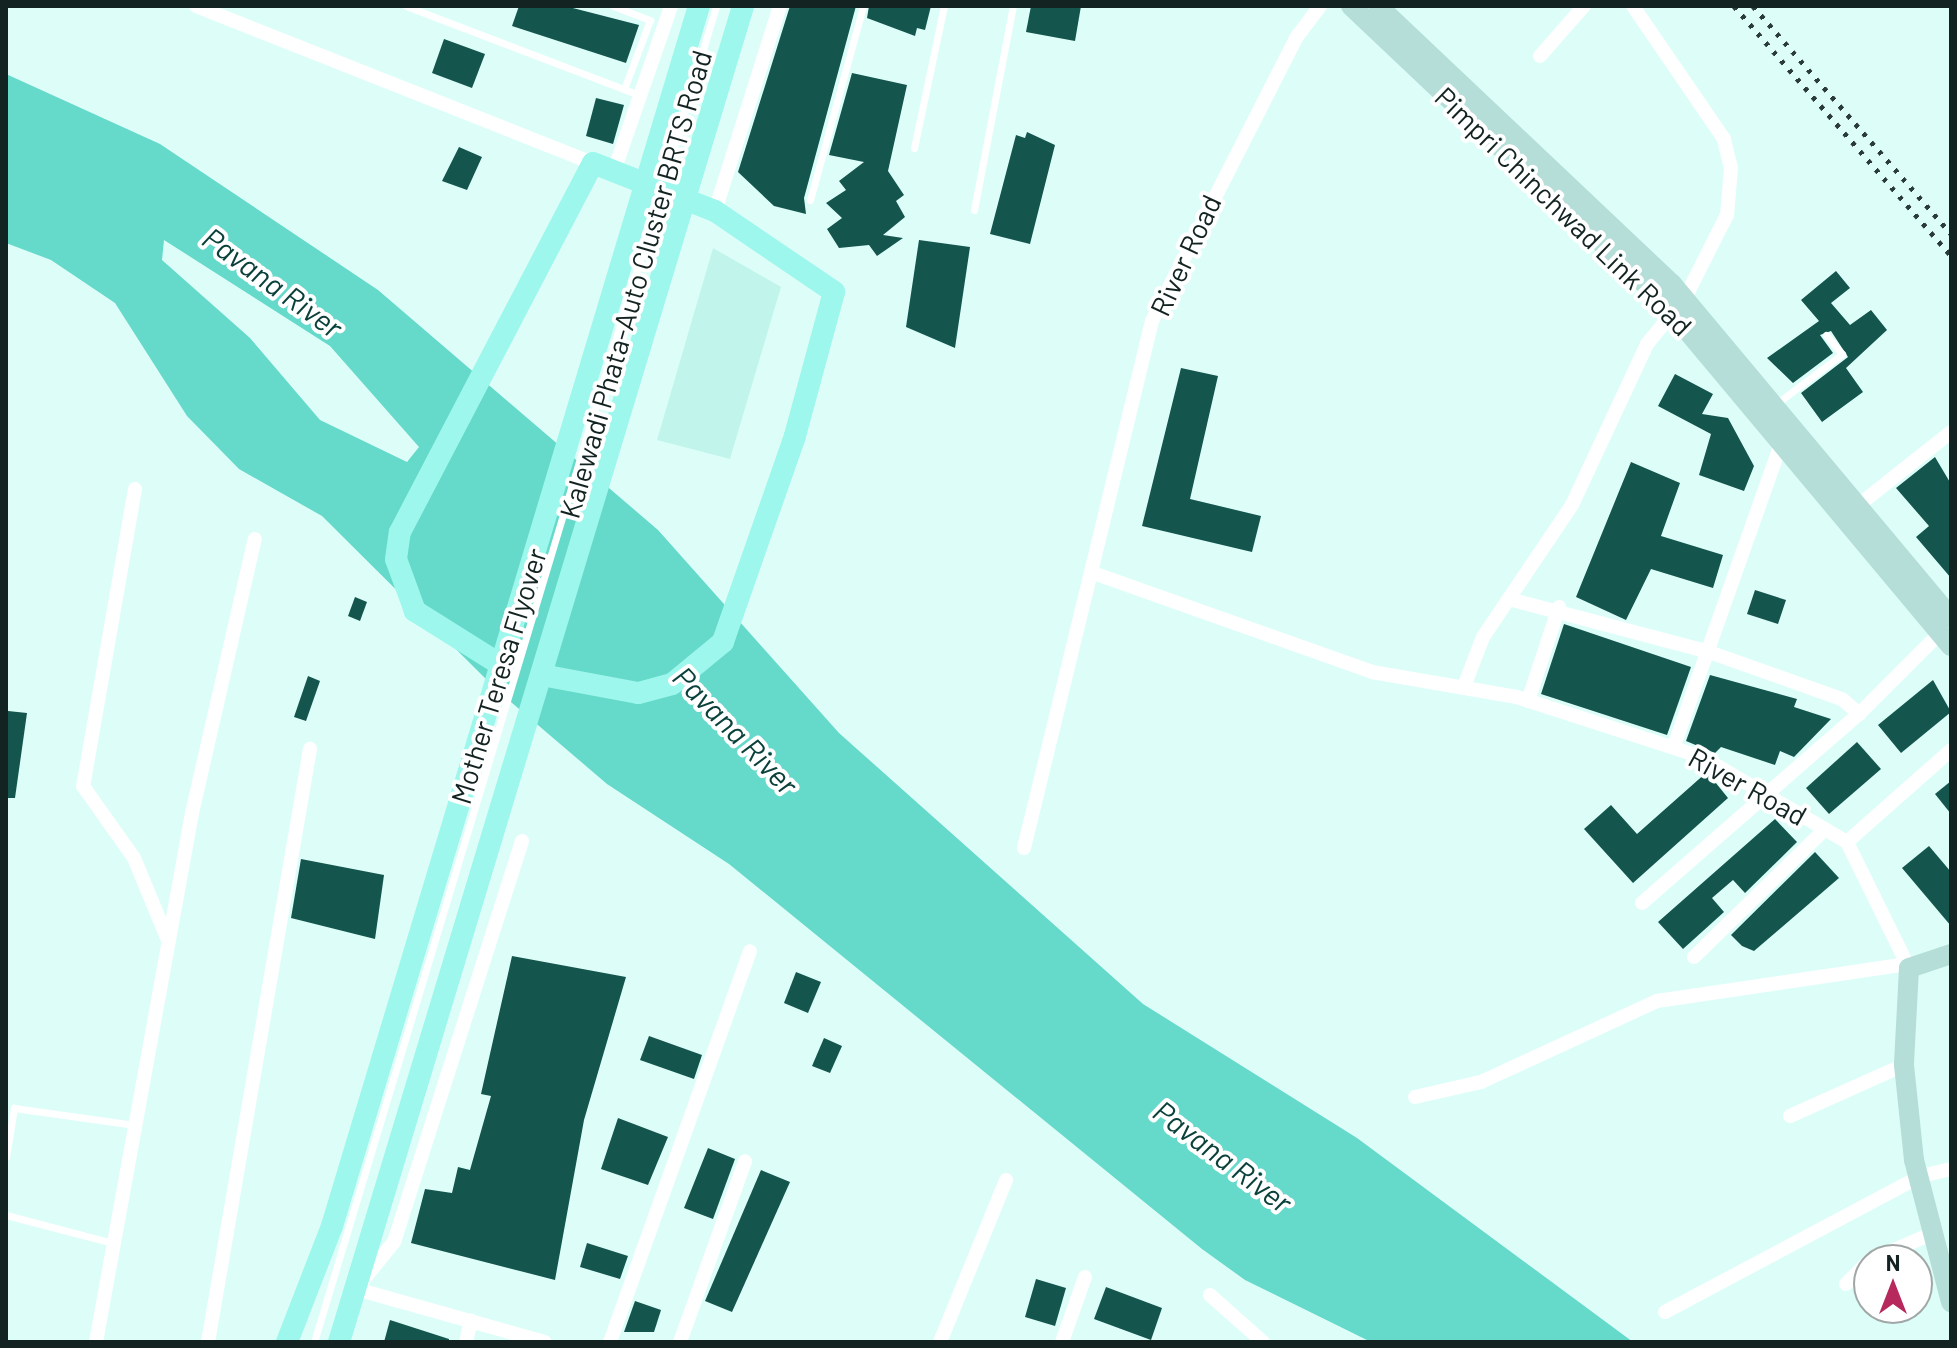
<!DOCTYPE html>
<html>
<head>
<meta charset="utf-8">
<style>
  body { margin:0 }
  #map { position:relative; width:1957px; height:1348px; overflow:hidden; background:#ddfef8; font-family:Barlow,sans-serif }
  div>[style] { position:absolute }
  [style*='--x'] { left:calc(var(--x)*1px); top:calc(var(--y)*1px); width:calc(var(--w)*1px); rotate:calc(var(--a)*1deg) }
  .built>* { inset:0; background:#c1f5ec }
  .water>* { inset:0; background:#65d9ca }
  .building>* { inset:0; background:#14554e }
  .lane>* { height:7px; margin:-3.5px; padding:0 3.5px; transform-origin:3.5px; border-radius:3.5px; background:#fff }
  .street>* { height:14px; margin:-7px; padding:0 7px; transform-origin:7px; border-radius:7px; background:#fff }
  .secondary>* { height:20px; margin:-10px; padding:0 10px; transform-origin:10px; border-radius:10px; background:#b5ded9 }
  .primary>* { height:22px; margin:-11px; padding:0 11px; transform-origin:11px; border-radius:11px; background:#9df7ec }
  .rail>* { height:5px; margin-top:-2.5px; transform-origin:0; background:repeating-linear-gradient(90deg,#2a3b39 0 4px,transparent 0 12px) }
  span { translate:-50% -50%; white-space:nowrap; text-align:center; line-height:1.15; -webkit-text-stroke:8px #fff; paint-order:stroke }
  .street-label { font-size:28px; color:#132321 }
  .water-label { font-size:30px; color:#0b413b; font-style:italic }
  .frame { position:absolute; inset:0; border:8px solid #132321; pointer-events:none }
  .north { position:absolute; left:1853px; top:1244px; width:80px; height:80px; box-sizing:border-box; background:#fff; border:2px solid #a1a7a6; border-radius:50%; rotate:0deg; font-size:22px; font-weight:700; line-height:32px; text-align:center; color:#132321 }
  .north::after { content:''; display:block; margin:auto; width:28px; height:36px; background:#b7295d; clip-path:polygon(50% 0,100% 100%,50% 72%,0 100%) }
</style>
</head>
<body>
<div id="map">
  <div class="built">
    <i style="clip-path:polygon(713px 248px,781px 287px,730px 459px,657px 440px)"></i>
  </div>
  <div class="water">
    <i style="clip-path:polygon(evenodd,6px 74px,160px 144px,378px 290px,658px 530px,839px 733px,1143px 1004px,1357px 1138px,1633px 1342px,1371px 1342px,1245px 1280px,1202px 1249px,729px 864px,607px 784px,497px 690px,322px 516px,239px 469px,187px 416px,115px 303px,51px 260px,6px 243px,6px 74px,164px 240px,330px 346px,419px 447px,407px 462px,320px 420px,250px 338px,162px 260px,164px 240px)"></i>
  </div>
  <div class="building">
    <i style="clip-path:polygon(519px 6px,565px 6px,639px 25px,626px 63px,512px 26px)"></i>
    <i style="clip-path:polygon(790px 6px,856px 6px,804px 198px,806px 214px,774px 206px,738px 172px)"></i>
    <i style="clip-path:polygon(869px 6px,931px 6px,925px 30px,917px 28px,915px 36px,867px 18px)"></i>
    <i style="clip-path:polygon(1031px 6px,1081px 6px,1075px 41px,1026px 32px)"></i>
    <i style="clip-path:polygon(444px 39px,485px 54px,472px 88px,432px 73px)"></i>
    <i style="clip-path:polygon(852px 73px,907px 85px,888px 171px,904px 195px,896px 201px,905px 217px,883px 235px,903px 238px,877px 256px,869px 245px,839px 248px,827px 229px,842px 218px,826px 203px,846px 190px,839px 181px,864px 162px,829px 155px)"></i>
    <i style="clip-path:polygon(596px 98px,624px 105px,613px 144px,586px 136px)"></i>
    <i style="clip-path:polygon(1027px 132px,1055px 145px,1030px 244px,990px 234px,1016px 135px,1025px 138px)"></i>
    <i style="clip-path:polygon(459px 147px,482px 157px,467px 190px,442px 181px)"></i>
    <i style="clip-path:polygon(919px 240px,970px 247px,955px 348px,906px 327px)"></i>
    <i style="clip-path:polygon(1836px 271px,1850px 288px,1831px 303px,1850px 325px,1871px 310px,1887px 330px,1846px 368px,1863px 392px,1822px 422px,1801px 393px,1848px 357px,1831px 331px,1820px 335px,1833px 353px,1793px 383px,1767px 358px,1819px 321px,1801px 300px)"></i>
    <i style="clip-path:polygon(1181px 368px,1218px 376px,1190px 499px,1261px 516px,1252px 552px,1142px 526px)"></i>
    <i style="clip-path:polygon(1675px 374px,1713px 394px,1702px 414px,1728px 418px,1754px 466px,1744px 491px,1699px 475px,1711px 434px,1658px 406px)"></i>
    <i style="clip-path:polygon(1935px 457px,1951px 484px,1951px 578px,1916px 537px,1929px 526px,1896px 488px)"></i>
    <i style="clip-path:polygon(1631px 462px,1680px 483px,1661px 536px,1723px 555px,1713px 588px,1651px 569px,1626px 620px,1576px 597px)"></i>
    <i style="clip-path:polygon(1755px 590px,1786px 600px,1778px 624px,1747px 614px)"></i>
    <i style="clip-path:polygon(355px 597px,367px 602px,360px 621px,348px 616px)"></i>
    <i style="clip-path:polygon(1564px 624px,1691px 667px,1667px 735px,1541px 694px)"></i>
    <i style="clip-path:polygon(1710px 675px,1797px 699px,1794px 707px,1831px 719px,1794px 757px,1780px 751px,1775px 765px,1721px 747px,1715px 753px,1686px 741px)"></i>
    <i style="clip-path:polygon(308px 676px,320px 681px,306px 721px,294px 717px)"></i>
    <i style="clip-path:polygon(1933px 680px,1951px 712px,1901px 753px,1878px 725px)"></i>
    <i style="clip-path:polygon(8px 711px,27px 713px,15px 798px,6px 798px)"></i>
    <i style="clip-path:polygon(1857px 742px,1881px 769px,1829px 814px,1806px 788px)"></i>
    <i style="clip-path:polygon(1707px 772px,1728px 798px,1633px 883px,1584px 829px,1611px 805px,1637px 834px)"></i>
    <i style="clip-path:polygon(1951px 781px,1951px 814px,1935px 794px)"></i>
    <i style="clip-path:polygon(1775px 819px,1797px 842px,1745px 893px,1733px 880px,1712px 898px,1724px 912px,1683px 949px,1658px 922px)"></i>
    <i style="clip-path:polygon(1929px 846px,1951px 872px,1951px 926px,1902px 868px)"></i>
    <i style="clip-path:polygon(1815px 852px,1839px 878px,1754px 951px,1742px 946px,1731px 935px)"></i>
    <i style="clip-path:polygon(301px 859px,384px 875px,375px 939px,291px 918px)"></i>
    <i style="clip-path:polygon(512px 956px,626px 977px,584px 1120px,555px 1280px,411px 1243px,425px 1189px,452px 1193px,458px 1167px,470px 1170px,491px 1096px,481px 1094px)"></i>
    <i style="clip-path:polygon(796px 972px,821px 982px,808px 1013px,784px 1003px)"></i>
    <i style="clip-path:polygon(649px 1036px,702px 1055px,694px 1079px,640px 1060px)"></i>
    <i style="clip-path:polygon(824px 1038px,842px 1046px,830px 1073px,812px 1066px)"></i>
    <i style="clip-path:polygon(618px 1118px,668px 1137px,648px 1185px,601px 1169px)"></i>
    <i style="clip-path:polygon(708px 1148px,735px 1159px,713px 1219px,684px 1208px)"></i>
    <i style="clip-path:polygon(761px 1170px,790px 1182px,732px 1312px,705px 1301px)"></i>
    <i style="clip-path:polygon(587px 1243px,628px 1256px,620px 1279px,580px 1267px)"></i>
    <i style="clip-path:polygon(1036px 1279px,1066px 1288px,1055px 1326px,1025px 1317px)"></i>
    <i style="clip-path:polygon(1106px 1287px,1162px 1308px,1151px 1340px,1094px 1319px)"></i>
    <i style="clip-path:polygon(635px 1301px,661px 1310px,654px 1332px,624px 1332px)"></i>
    <i style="clip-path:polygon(390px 1320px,449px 1339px,449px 1342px,384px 1342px)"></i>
  </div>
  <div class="lane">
    <i style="--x:406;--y:6;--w:249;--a:20.9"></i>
    <i style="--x:613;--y:6;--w:40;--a:21"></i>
    <i style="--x:650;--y:20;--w:74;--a:110.6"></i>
    <i style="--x:914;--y:148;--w:145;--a:-78.1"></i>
    <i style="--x:810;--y:200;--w:201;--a:-74.7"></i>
    <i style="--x:974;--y:210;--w:208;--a:-79.2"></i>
    <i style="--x:1776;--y:404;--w:83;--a:-37.1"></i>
    <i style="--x:1842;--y:354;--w:25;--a:-130"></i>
    <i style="--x:6;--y:1157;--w:50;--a:-80.7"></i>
    <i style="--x:14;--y:1108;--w:122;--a:8"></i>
    <i style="--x:6;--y:1215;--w:111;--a:14.7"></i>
    <i style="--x:314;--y:1342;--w:1395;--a:-73.25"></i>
  </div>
  <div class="street">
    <i style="--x:196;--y:6;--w:427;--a:21.6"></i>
    <i style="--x:1540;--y:56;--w:67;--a:-48.7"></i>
    <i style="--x:614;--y:171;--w:175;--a:-70.9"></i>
    <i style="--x:715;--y:211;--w:215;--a:-72.4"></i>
    <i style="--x:135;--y:489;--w:302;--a:99.9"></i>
    <i style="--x:83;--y:786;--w:88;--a:54.7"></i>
    <i style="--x:134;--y:858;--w:89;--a:67.5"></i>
    <i style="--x:1855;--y:508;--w:122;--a:-38.4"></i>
    <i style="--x:1096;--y:574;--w:293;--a:19.5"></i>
    <i style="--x:1372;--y:672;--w:147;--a:9.8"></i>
    <i style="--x:1517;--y:697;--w:194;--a:18"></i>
    <i style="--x:1702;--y:757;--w:168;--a:30.4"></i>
    <i style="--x:1847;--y:842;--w:140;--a:63.8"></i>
    <i style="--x:1509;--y:599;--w:207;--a:14.8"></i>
    <i style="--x:1709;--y:652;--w:141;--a:19.5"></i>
    <i style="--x:1842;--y:699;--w:23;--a:41"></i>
    <i style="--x:1465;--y:684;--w:50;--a:-69"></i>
    <i style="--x:1483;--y:637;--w:159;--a:-56"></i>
    <i style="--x:1572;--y:505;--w:178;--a:-65"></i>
    <i style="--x:1647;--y:344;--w:60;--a:-50.4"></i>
    <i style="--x:1685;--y:298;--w:93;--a:-63.2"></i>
    <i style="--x:1727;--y:215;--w:47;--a:-85.1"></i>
    <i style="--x:1731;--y:168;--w:30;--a:-104"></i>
    <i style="--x:1724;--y:139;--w:161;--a:-124.4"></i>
    <i style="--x:1528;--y:701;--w:99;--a:-71.7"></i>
    <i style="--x:1674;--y:746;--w:315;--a:-70.5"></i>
    <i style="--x:522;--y:841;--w:421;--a:107.7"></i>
    <i style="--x:394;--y:1242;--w:60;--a:129"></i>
    <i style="--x:356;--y:1289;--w:196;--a:15.7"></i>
    <i style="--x:1847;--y:842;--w:139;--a:-41.5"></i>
    <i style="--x:1024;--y:848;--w:542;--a:-76.35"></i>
    <i style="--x:1152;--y:321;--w:318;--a:-63"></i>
    <i style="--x:1296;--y:38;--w:40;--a:-53"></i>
    <i style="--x:1642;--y:903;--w:288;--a:-41.1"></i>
    <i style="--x:1859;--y:714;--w:124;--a:-45"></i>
    <i style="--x:1694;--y:957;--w:183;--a:-44.3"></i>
    <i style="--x:1415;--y:1097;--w:68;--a:-12.8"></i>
    <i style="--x:1481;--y:1082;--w:194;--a:-24.7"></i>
    <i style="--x:1657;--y:1001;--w:253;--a:-8.4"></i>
    <i style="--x:1790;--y:1116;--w:125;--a:-24.1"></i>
    <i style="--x:1871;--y:1260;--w:65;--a:-23.4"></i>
    <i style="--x:1846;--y:1284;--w:33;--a:-45"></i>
    <i style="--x:1210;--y:1295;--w:71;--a:41.6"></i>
    <i style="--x:1665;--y:1312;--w:290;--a:-28"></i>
    <i style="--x:1921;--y:1176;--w:31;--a:-13"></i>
    <i style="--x:96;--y:1342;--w:538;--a:-79.71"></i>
    <i style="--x:192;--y:813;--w:281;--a:-77.1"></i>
    <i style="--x:208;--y:1342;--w:602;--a:-80.24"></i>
    <i style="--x:466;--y:1342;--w:22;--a:-77"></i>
    <i style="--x:610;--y:1342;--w:415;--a:-70.3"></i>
    <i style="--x:680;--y:1342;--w:192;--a:-70.2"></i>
    <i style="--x:940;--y:1342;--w:175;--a:-67.8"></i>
    <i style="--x:1062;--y:1342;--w:69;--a:-70.5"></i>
  </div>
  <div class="secondary">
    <i style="--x:1351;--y:6;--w:424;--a:43.4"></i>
    <i style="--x:1659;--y:297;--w:455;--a:50.1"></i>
    <i style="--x:1378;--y:6;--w:405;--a:43.4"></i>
    <i style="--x:1672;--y:284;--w:435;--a:50.1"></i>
    <i style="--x:1951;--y:954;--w:44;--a:161.6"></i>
    <i style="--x:1909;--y:968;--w:97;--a:93"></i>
    <i style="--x:1904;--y:1065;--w:96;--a:84"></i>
    <i style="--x:1914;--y:1160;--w:147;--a:75.4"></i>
  </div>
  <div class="primary">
    <i style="--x:501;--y:665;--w:102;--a:-147.9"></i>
    <i style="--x:415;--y:611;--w:55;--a:-110.1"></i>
    <i style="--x:396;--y:559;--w:27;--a:-82"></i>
    <i style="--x:400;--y:532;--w:416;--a:-62.4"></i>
    <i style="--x:593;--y:163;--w:131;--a:21.5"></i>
    <i style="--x:715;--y:211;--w:144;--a:34.2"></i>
    <i style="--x:834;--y:292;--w:149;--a:105.2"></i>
    <i style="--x:795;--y:436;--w:218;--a:109.3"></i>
    <i style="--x:723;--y:642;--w:66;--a:140.5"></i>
    <i style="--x:672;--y:684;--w:35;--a:165"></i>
    <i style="--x:638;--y:693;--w:98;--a:-169.4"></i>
    <i style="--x:287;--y:1342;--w:124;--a:-68.8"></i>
    <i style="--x:332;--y:1226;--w:1274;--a:-73.26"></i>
    <i style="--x:339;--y:1342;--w:1396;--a:-73.17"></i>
  </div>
  <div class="rail">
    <i style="--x:1734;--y:6;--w:331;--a:49"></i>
    <i style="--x:1753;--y:6;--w:302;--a:49"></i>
  </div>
  <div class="street-label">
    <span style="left:1564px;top:211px;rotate:44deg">Pimpri Chinchwad Link Road</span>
    <span style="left:1185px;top:255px;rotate:-65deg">River Road</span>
    <span style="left:635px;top:284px;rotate:-74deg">Kalewadi Phata-Auto Cluster BRTS Road</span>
    <span style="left:498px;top:676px;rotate:-73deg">Mother Teresa Flyover</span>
    <span style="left:1748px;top:786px;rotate:29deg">River Road</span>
  </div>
  <div class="water-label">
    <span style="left:273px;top:282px;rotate:36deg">Pavana River</span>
    <span style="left:736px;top:730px;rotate:46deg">Pavana River</span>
    <span style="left:1223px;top:1156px;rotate:37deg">Pavana River</span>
  </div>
  <div class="frame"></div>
  <div class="north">N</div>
</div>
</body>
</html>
